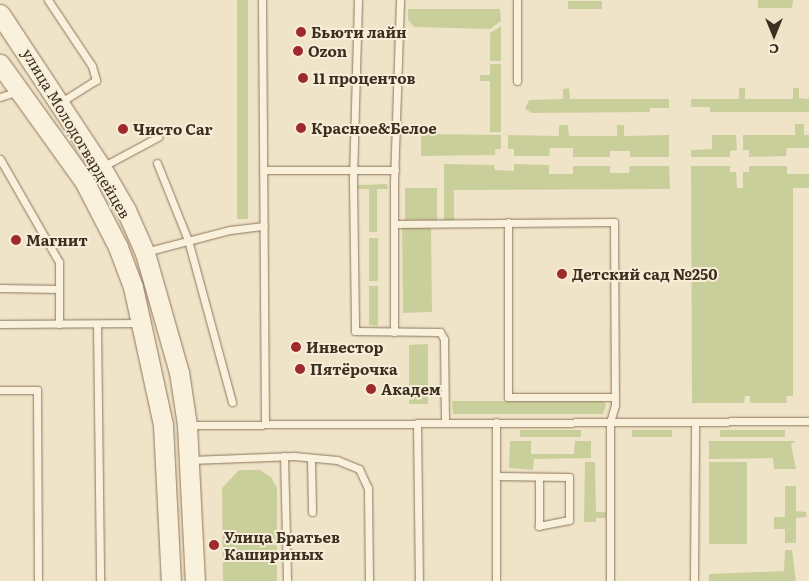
<!DOCTYPE html>
<html>
<head>
<meta charset="utf-8">
<style>
  body { margin:0 }
  #map { position:relative; width:809px; height:581px; overflow:hidden; background:#f0e4c8; font-family:Literata,serif }
  div>[style] { position:absolute }
  [style*='--x'] { left:calc(var(--x)*1px); top:calc(var(--y)*1px); width:calc(var(--w)*1px); rotate:calc(var(--a)*1deg) }
  .green>* { inset:0; background:#c9cf9b }
  .roads { filter:drop-shadow(0 0 1px #8d765c) drop-shadow(0 0 1px #8d765c) }
  .service>* { height:7px; margin:-3.5px; padding:0 3.5px; transform-origin:3.5px; border-radius:3.5px; background:#faf1dc }
  .secondary>* { height:19px; margin:-9.5px; padding:0 9.5px; transform-origin:9.5px; border-radius:9.5px; background:#faf1dc }
  .dots>* { width:14px; height:14px; translate:-50% -50%; box-sizing:border-box; border:2px solid #f7eed8; border-radius:50% }
  span { translate:-50% -50%; white-space:nowrap; text-align:center; line-height:1.15; -webkit-text-stroke:4px #f7eed8; paint-order:stroke }
  .poi-label { font-size:15px; color:#3d2e20; font-weight:700 }
  .left { translate:0 -50%; text-align:left }
  .street-label { font-size:15px; color:#3d2e20 }
  .north { position:absolute; left:749px; top:10px; width:50px; height:50px; -webkit-text-stroke:4px #f7eed8; paint-order:stroke; rotate:180deg; font-size:14px; font-weight:700; line-height:20px; text-align:center; color:#3d2e20 }
  .north::after { content:''; display:block; margin:auto; width:18px; height:22px; background:#3d2e20; clip-path:polygon(50% 0,100% 100%,50% 72%,0 100%) }
</style>
</head>
<body>
<div id="map">
  <div class="green">
    <i style="clip-path:polygon(237px 0,248px 0,248px 219px,237px 219px)"></i>
    <i style="clip-path:polygon(758px 0,793px 0,792px 8px,758px 8px)"></i>
    <i style="clip-path:polygon(568px 1px,602px 1px,602px 9px,568px 9px)"></i>
    <i style="clip-path:polygon(408px 9px,500px 9px,501px 21px,490px 29px,414px 27px,408px 20px)"></i>
    <i style="clip-path:polygon(501px 26px,501px 61px,490px 61px,490px 33px)"></i>
    <i style="clip-path:polygon(490px 64px,501px 64px,501px 132px,490px 132px,490px 81px,480px 81px,480px 75px,490px 75px)"></i>
    <i style="clip-path:polygon(569px 88px,570px 99px,669px 99px,669px 108px,650px 108px,650px 112px,532px 113px,525px 109px,529px 100px,563px 99px,563px 89px)"></i>
    <i style="clip-path:polygon(739px 88px,745px 88px,745px 99px,793px 99px,793px 88px,799px 88px,799px 98px,809px 99px,809px 112px,710px 112px,710px 107px,691px 107px,691px 99px,739px 99px)"></i>
    <i style="clip-path:polygon(795px 124px,804px 124px,804px 135px,809px 135px,809px 148px,787px 148px,786px 156px,749px 157px,749px 150px,743px 150px,743px 135px,795px 135px)"></i>
    <i style="clip-path:polygon(559px 125px,568px 125px,569px 136px,617px 136px,617px 125px,624px 125px,624px 136px,669px 135px,669px 157px,630px 157px,630px 151px,610px 151px,610px 157px,573px 157px,573px 148px,550px 148px,549px 156px,514px 156px,514px 149px,508px 149px,508px 135px,559px 136px)"></i>
    <i style="clip-path:polygon(421px 134px,501px 135px,501px 149px,495px 149px,495px 155px,421px 156px)"></i>
    <i style="clip-path:polygon(712px 135px,736px 135px,737px 150px,730px 151px,730px 157px,691px 157px,691px 150px,712px 149px)"></i>
    <i style="clip-path:polygon(444px 164px,494px 165px,495px 170px,514px 171px,514px 164px,549px 165px,549px 174px,573px 174px,573px 166px,610px 166px,610px 173px,629px 173px,630px 166px,669px 166px,670px 189px,454px 190px,454px 220px,444px 220px)"></i>
    <i style="clip-path:polygon(691px 166px,730px 166px,730px 172px,736px 172px,737px 188px,743px 188px,743px 172px,749px 172px,749px 166px,787px 166px,787px 174px,809px 174px,809px 188px,793px 188px,793px 396px,786px 396px,787px 403px,750px 403px,750px 396px,745px 396px,744px 403px,692px 403px)"></i>
    <i style="clip-path:polygon(387px 184px,388px 189px,377px 189px,377px 232px,369px 232px,369px 189px,358px 189px,358px 185px)"></i>
    <i style="clip-path:polygon(405px 188px,437px 188px,437px 220px,405px 220px)"></i>
    <i style="clip-path:polygon(402px 227px,431px 227px,432px 312px,403px 313px)"></i>
    <i style="clip-path:polygon(369px 238px,378px 238px,378px 281px,369px 281px)"></i>
    <i style="clip-path:polygon(369px 286px,378px 286px,378px 326px,369px 325px)"></i>
    <i style="clip-path:polygon(428px 344px,428px 404px,409px 404px,409px 345px)"></i>
    <i style="clip-path:polygon(452px 401px,603px 401px,606px 405px,603px 414px,453px 414px)"></i>
    <i style="clip-path:polygon(520px 430px,581px 430px,581px 437px,520px 437px)"></i>
    <i style="clip-path:polygon(632px 430px,672px 430px,672px 437px,632px 437px)"></i>
    <i style="clip-path:polygon(720px 430px,785px 430px,785px 437px,720px 437px)"></i>
    <i style="clip-path:polygon(510px 441px,531px 441px,531px 454px,574px 454px,575px 441px,591px 441px,591px 458px,534px 459px,533px 470px,509px 468px)"></i>
    <i style="clip-path:polygon(709px 441px,796px 441px,791px 444px,796px 469px,774px 469px,773px 458px,709px 459px)"></i>
    <i style="clip-path:polygon(585px 462px,595px 462px,596px 512px,606px 512px,606px 518px,596px 518px,596px 522px,584px 522px)"></i>
    <i style="clip-path:polygon(709px 462px,747px 462px,747px 544px,709px 544px)"></i>
    <i style="clip-path:polygon(239px 470px,260px 470px,271px 477px,277px 488px,277px 581px,223px 581px,222px 488px)"></i>
    <i style="clip-path:polygon(785px 486px,796px 486px,796px 511px,806px 512px,807px 517px,796px 518px,796px 543px,785px 543px,785px 529px,774px 529px,774px 517px,785px 517px)"></i>
    <i style="clip-path:polygon(785px 550px,792px 550px,796px 581px,709px 581px,709px 574px,784px 571px)"></i>
  </div>
  <div class="roads">
    <div class="service">
      <i style="--x:48;--y:0;--w:79;--a:56.3"></i>
      <i style="--x:92;--y:66;--w:15;--a:74"></i>
      <i style="--x:96;--y:80;--w:41;--a:147.8"></i>
      <i style="--x:262;--y:0;--w:423;--a:89.6"></i>
      <i style="--x:358;--y:0;--w:182;--a:91.6"></i>
      <i style="--x:353;--y:182;--w:149;--a:89.2"></i>
      <i style="--x:355;--y:331;--w:85;--a:0.7"></i>
      <i style="--x:440;--y:332;--w:8;--a:60"></i>
      <i style="--x:444;--y:339;--w:83;--a:89.3"></i>
      <i style="--x:517;--y:0;--w:81;--a:90"></i>
      <i style="--x:0;--y:97;--w:20;--a:-18"></i>
      <i style="--x:0;--y:159;--w:119;--a:60.2"></i>
      <i style="--x:59;--y:262;--w:62;--a:90"></i>
      <i style="--x:157;--y:163;--w:83;--a:68.1"></i>
      <i style="--x:188;--y:240;--w:168;--a:74.8"></i>
      <i style="--x:102;--y:167;--w:64;--a:-28.2"></i>
      <i style="--x:264;--y:170;--w:131;--a:0"></i>
      <i style="--x:508;--y:222;--w:175;--a:90"></i>
      <i style="--x:508;--y:397;--w:107;--a:0"></i>
      <i style="--x:394;--y:224;--w:220;--a:-0.5"></i>
      <i style="--x:614;--y:222;--w:183;--a:89.7"></i>
      <i style="--x:615;--y:405;--w:18;--a:106"></i>
      <i style="--x:610;--y:422;--w:159;--a:90"></i>
      <i style="--x:145;--y:252;--w:88;--a:-14.5"></i>
      <i style="--x:230;--y:230;--w:34;--a:-7"></i>
      <i style="--x:0;--y:288;--w:59;--a:1"></i>
      <i style="--x:0;--y:324;--w:141;--a:-0.4"></i>
      <i style="--x:97;--y:324;--w:257;--a:89.3"></i>
      <i style="--x:394;--y:332;--w:150;--a:-90"></i>
      <i style="--x:394;--y:182;--w:182;--a:-88.1"></i>
      <i style="--x:0;--y:390;--w:37;--a:0"></i>
      <i style="--x:37;--y:390;--w:191;--a:89.7"></i>
      <i style="--x:417;--y:423;--w:158;--a:89.3"></i>
      <i style="--x:187;--y:425;--w:622;--a:-0.37"></i>
      <i style="--x:284;--y:456;--w:125;--a:88.6"></i>
      <i style="--x:311;--y:458;--w:54;--a:88.9"></i>
      <i style="--x:191;--y:460;--w:103;--a:-2.2"></i>
      <i style="--x:294;--y:456;--w:43;--a:5.3"></i>
      <i style="--x:337;--y:460;--w:24;--a:22"></i>
      <i style="--x:359;--y:469;--w:21;--a:65"></i>
      <i style="--x:368;--y:488;--w:93;--a:89.4"></i>
      <i style="--x:496;--y:476;--w:73;--a:0.8"></i>
      <i style="--x:569;--y:477;--w:43;--a:90"></i>
      <i style="--x:569;--y:520;--w:31;--a:169"></i>
      <i style="--x:539;--y:526;--w:49;--a:-90"></i>
      <i style="--x:496;--y:581;--w:159;--a:-90"></i>
      <i style="--x:694;--y:581;--w:159;--a:-89.6"></i>
    </div>
    <div class="secondary">
      <i style="--x:0;--y:14;--w:183;--a:56.6"></i>
      <i style="--x:101;--y:167;--w:50;--a:59.8"></i>
      <i style="--x:126;--y:210;--w:47;--a:66.2"></i>
      <i style="--x:145;--y:253;--w:124;--a:74.1"></i>
      <i style="--x:179;--y:372;--w:54;--a:81.4"></i>
      <i style="--x:187;--y:425;--w:156;--a:87.1"></i>
      <i style="--x:0;--y:64;--w:144;--a:54.3"></i>
      <i style="--x:84;--y:181;--w:74;--a:62.7"></i>
      <i style="--x:118;--y:247;--w:43;--a:69.4"></i>
      <i style="--x:133;--y:287;--w:141;--a:77.7"></i>
      <i style="--x:163;--y:425;--w:156;--a:87.1"></i>
    </div>
  </div>
  <div class="dots">
    <i style="left:301px;top:32px;background:#9e2a2b"></i>
    <i style="left:298px;top:51px;background:#9e2a2b"></i>
    <i style="left:303px;top:78px;background:#9e2a2b"></i>
    <i style="left:301px;top:128px;background:#9e2a2b"></i>
    <i style="left:123px;top:129px;background:#9e2a2b"></i>
    <i style="left:16px;top:240px;background:#9e2a2b"></i>
    <i style="left:562px;top:274px;background:#9e2a2b"></i>
    <i style="left:296px;top:347px;background:#9e2a2b"></i>
    <i style="left:300px;top:369px;background:#9e2a2b"></i>
    <i style="left:371px;top:389px;background:#9e2a2b"></i>
    <i style="left:214px;top:545px;background:#9e2a2b"></i>
  </div>
  <div class="poi-label">
    <span class="left" style="left:311px;top:32px">Бьюти лайн</span>
    <span class="left" style="left:308px;top:51px">Ozon</span>
    <span class="left" style="left:313px;top:78px">11 процентов</span>
    <span class="left" style="left:311px;top:128px">Красное&amp;Белое</span>
    <span class="left" style="left:133px;top:129px">Чисто Car</span>
    <span class="left" style="left:26px;top:240px">Магнит</span>
    <span class="left" style="left:572px;top:274px">Детский сад №250</span>
    <span class="left" style="left:306px;top:347px">Инвестор</span>
    <span class="left" style="left:310px;top:369px">Пятёрочка</span>
    <span class="left" style="left:381px;top:389px">Академ</span>
    <span class="left" style="left:224px;top:545px">Улица Братьев<br>Кашириных</span>
  </div>
  <div class="street-label">
    <span style="left:77px;top:133px;rotate:59deg">улица Молодогвардейцев</span>
  </div>
  <div class="north">С</div>
</div>
</body>
</html>
